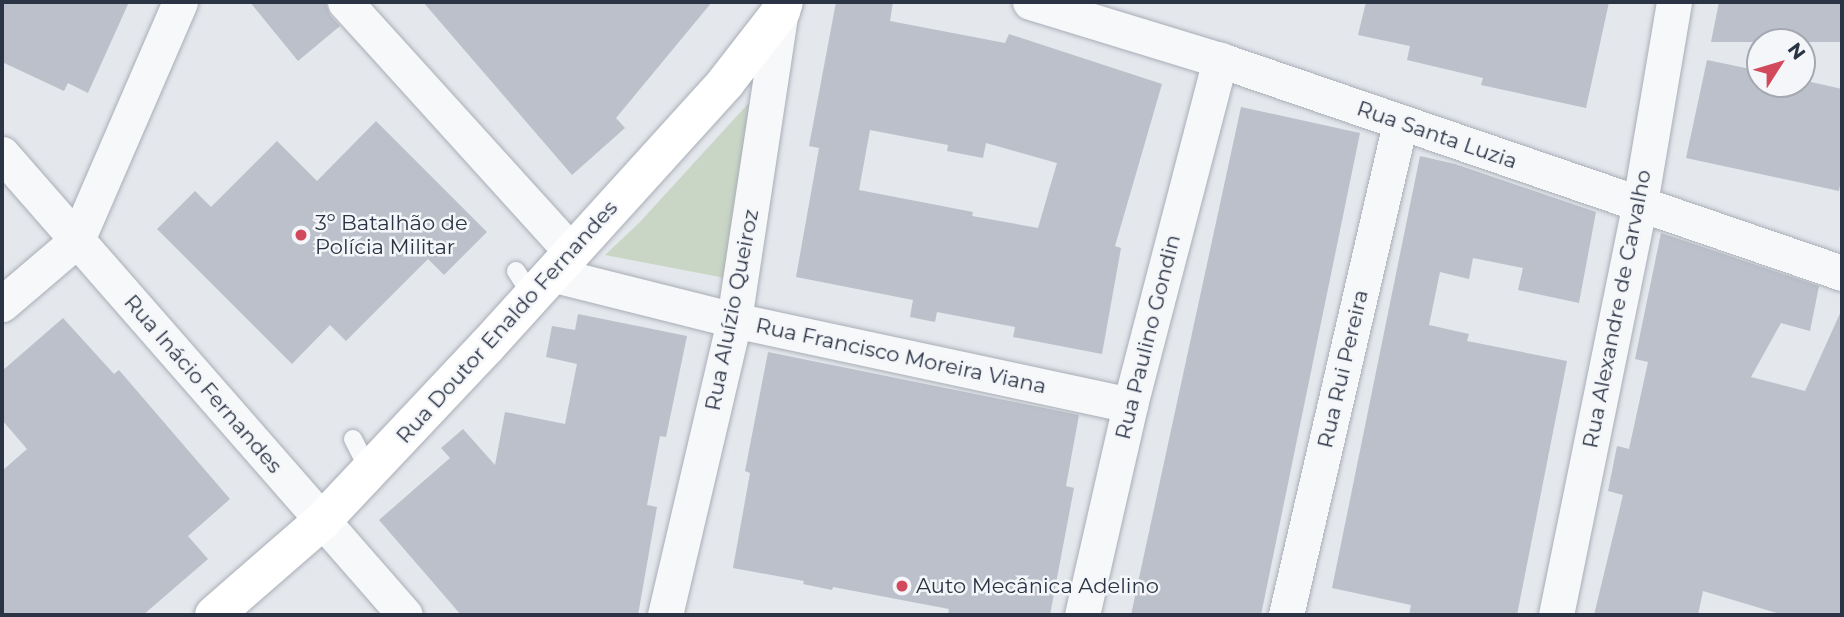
<!DOCTYPE html>
<html>
<head>
<meta charset="utf-8">
<style>
  body { margin:0 }
  #map { position:relative; width:1844px; height:617px; overflow:hidden; background:#e4e7ec; font-family:Montserrat,sans-serif }
  div>[style] { position:absolute }
  [style*='--x'] { left:calc(var(--x)*1px); top:calc(var(--y)*1px); width:calc(var(--w)*1px); rotate:calc(var(--a)*1deg) }
  .green>* { inset:0; background:#c9d6c5 }
  .building>* { inset:0; background:#bbc0ca }
  .roads { filter:drop-shadow(0 0 2px #a9aeb7) drop-shadow(0 0 2px #a9aeb7) }
  .service>* { height:18px; margin:-9px; padding:0 9px; transform-origin:9px; border-radius:9px; background:#f7f8fa }
  .minor>* { height:35px; margin:-17.5px; padding:0 17.5px; transform-origin:17.5px; border-radius:17.5px; background:#f7f8fa }
  .secondary>* { height:38px; margin:-19px; padding:0 19px; transform-origin:19px; border-radius:19px; background:#fff }
  .dots>* { width:19px; height:19px; translate:-50% -50%; box-sizing:border-box; border:4px solid #f4f6f9; border-radius:50% }
  span { translate:-50% -50%; white-space:nowrap; text-align:center; line-height:1.15; -webkit-text-stroke:5px #f4f6f9; paint-order:stroke }
  .street-label { font-size:21px; color:#2b3445 }
  .poi-label { font-size:21px; color:#2b3445 }
  .left { translate:0 -50%; text-align:left }
  .frame { position:absolute; inset:0; border:4px solid #2b3445; pointer-events:none }
  .north { position:absolute; left:1746px; top:28px; width:70px; height:70px; box-sizing:border-box; background:#f4f6f9; border:2px solid #a4a8b1; border-radius:50%; rotate:53deg; font-size:19px; font-weight:700; line-height:28px; text-align:center; color:#2b3445 }
  .north::after { content:''; display:block; margin:auto; width:24px; height:32px; background:#d1495b; clip-path:polygon(50% 0,100% 100%,50% 72%,0 100%) }
</style>
</head>
<body>
<div id="map">
  <div class="green">
    <i style="clip-path:polygon(757px 94px,725px 278px,605px 255px,639px 223px)"></i>
  </div>
  <div class="building">
    <i style="clip-path:polygon(2px 2px,129px 2px,88px 93px,68px 83px,64px 91px,2px 62px)"></i>
    <i style="clip-path:polygon(250px 2px,325px 2px,330px 15px,340px 26px,298px 61px)"></i>
    <i style="clip-path:polygon(423px 2px,712px 2px,616px 118px,625px 128px,572px 175px)"></i>
    <i style="clip-path:polygon(evenodd,836px 2px,893px 2px,890px 21px,1005px 43px,1009px 34px,1162px 84px,1115px 246px,1121px 248px,1102px 354px,1013px 337px,1015px 327px,937px 312px,935px 322px,910px 317px,913px 300px,796px 277px,819px 148px,809px 146px,836px 2px,870px 130px,948px 145px,947px 151px,983px 158px,986px 143px,1057px 163px,1038px 228px,972px 216px,973px 212px,859px 190px,870px 130px)"></i>
    <i style="clip-path:polygon(1366px 2px,1609px 2px,1586px 108px,1481px 85px,1483px 78px,1407px 60px,1410px 46px,1358px 35px)"></i>
    <i style="clip-path:polygon(1719px 2px,1842px 2px,1842px 42px,1711px 42px)"></i>
    <i style="clip-path:polygon(1707px 60px,1760px 71px,1760px 84px,1802px 84px,1802px 80px,1842px 89px,1842px 173px,1839px 191px,1686px 158px)"></i>
    <i style="clip-path:polygon(1241px 107px,1360px 133px,1261px 615px,1131px 615px)"></i>
    <i style="clip-path:polygon(376px 121px,487px 232px,444px 275px,428px 259px,346px 341px,330px 325px,292px 364px,157px 229px,195px 191px,211px 207px,277px 141px,317px 181px)"></i>
    <i style="clip-path:polygon(1420px 156px,1455px 164px,1596px 212px,1579px 303px,1518px 290px,1523px 268px,1473px 258px,1469px 279px,1440px 272px,1429px 325px,1469px 334px,1467px 341px,1567px 361px,1517px 615px,1409px 615px,1411px 605px,1332px 588px)"></i>
    <i style="clip-path:polygon(1661px 233px,1819px 286px,1810px 331px,1781px 323px,1751px 377px,1805px 391px,1842px 309px,1842px 615px,1783px 615px,1703px 591px,1698px 615px,1594px 615px,1623px 495px,1608px 491px,1617px 446px,1629px 449px,1648px 362px,1635px 359px)"></i>
    <i style="clip-path:polygon(578px 314px,687px 336px,666px 437px,660px 436px,647px 505px,657px 507px,638px 615px,461px 615px,379px 520px,450px 458px,441px 448px,463px 429px,495px 465px,505px 412px,565px 424px,577px 364px,546px 357px,552px 326px,575px 330px)"></i>
    <i style="clip-path:polygon(63px 318px,114px 374px,119px 370px,230px 499px,188px 536px,208px 559px,143px 615px,2px 615px,2px 471px,27px 449px,2px 420px,2px 371px)"></i>
    <i style="clip-path:polygon(768px 352px,1079px 415px,1066px 486px,1074px 488px,1050px 615px,948px 615px,949px 609px,833px 587px,832px 590px,803px 584px,804px 581px,733px 568px,750px 473px,745px 471px)"></i>
  </div>
  <div class="roads">
    <div class="service">
      <i style="--x:516;--y:271;--w:30;--a:57"></i>
      <i style="--x:353;--y:439;--w:37;--a:63"></i>
    </div>
    <div class="minor">
      <i style="--x:345;--y:2;--w:336;--a:47.8"></i>
      <i style="--x:1030;--y:2;--w:199;--a:17"></i>
      <i style="--x:1220;--y:60;--w:657;--a:18.9"></i>
      <i style="--x:2;--y:154;--w:612;--a:48.84"></i>
      <i style="--x:551;--y:274;--w:189;--a:14.1"></i>
      <i style="--x:734;--y:320;--w:405;--a:12.1"></i>
      <i style="--x:2;--y:304;--w:99;--a:-40.5"></i>
      <i style="--x:77;--y:240;--w:259;--a:-66.6"></i>
      <i style="--x:665;--y:615;--w:303;--a:-76.8"></i>
      <i style="--x:734;--y:320;--w:313;--a:-81.4"></i>
      <i style="--x:1082;--y:615;--w:215;--a:-77.1"></i>
      <i style="--x:1130;--y:405;--w:357;--a:-75.4"></i>
      <i style="--x:1286;--y:615;--w:505;--a:-76.95"></i>
      <i style="--x:1556;--y:615;--w:420;--a:-78.5"></i>
      <i style="--x:1640;--y:203;--w:204;--a:-80.4"></i>
    </div>
    <div class="secondary">
      <i style="--x:214;--y:615;--w:143;--a:-41"></i>
      <i style="--x:322;--y:521;--w:241;--a:-46.7"></i>
      <i style="--x:487;--y:346;--w:356;--a:-47.8"></i>
      <i style="--x:726;--y:82;--w:90;--a:-52.2"></i>
      <i style="--x:781;--y:11;--w:9;--a:-72"></i>
    </div>
  </div>
  <div class="dots">
    <i style="left:301px;top:235px;background:#d1495b"></i>
    <i style="left:902px;top:586px;background:#d1495b"></i>
  </div>
  <div class="street-label">
    <span style="left:1437px;top:135px;rotate:19deg">Rua Santa Luzia</span>
    <span style="left:1617px;top:309px;rotate:-79deg">Rua Alexandre de Carvalho</span>
    <span style="left:732px;top:310px;rotate:-79deg">Rua Aluízio Queiroz</span>
    <span style="left:507px;top:322px;rotate:-48deg">Rua Doutor Enaldo Fernandes</span>
    <span style="left:1148px;top:337px;rotate:-76deg">Rua Paulino Gondin</span>
    <span style="left:901px;top:356px;rotate:12deg">Rua Francisco Moreira Viana</span>
    <span style="left:1343px;top:369px;rotate:-77deg">Rua Rui Pereira</span>
    <span style="left:203px;top:384px;rotate:49deg">Rua Inácio Fernandes</span>
  </div>
  <div class="poi-label">
    <span class="left" style="left:315px;top:235px">3º Batalhão de<br>Polícia Militar</span>
    <span class="left" style="left:916px;top:586px">Auto Mecânica Adelino</span>
  </div>
  <div class="frame"></div>
  <div class="north">N</div>
</div>
</body>
</html>
